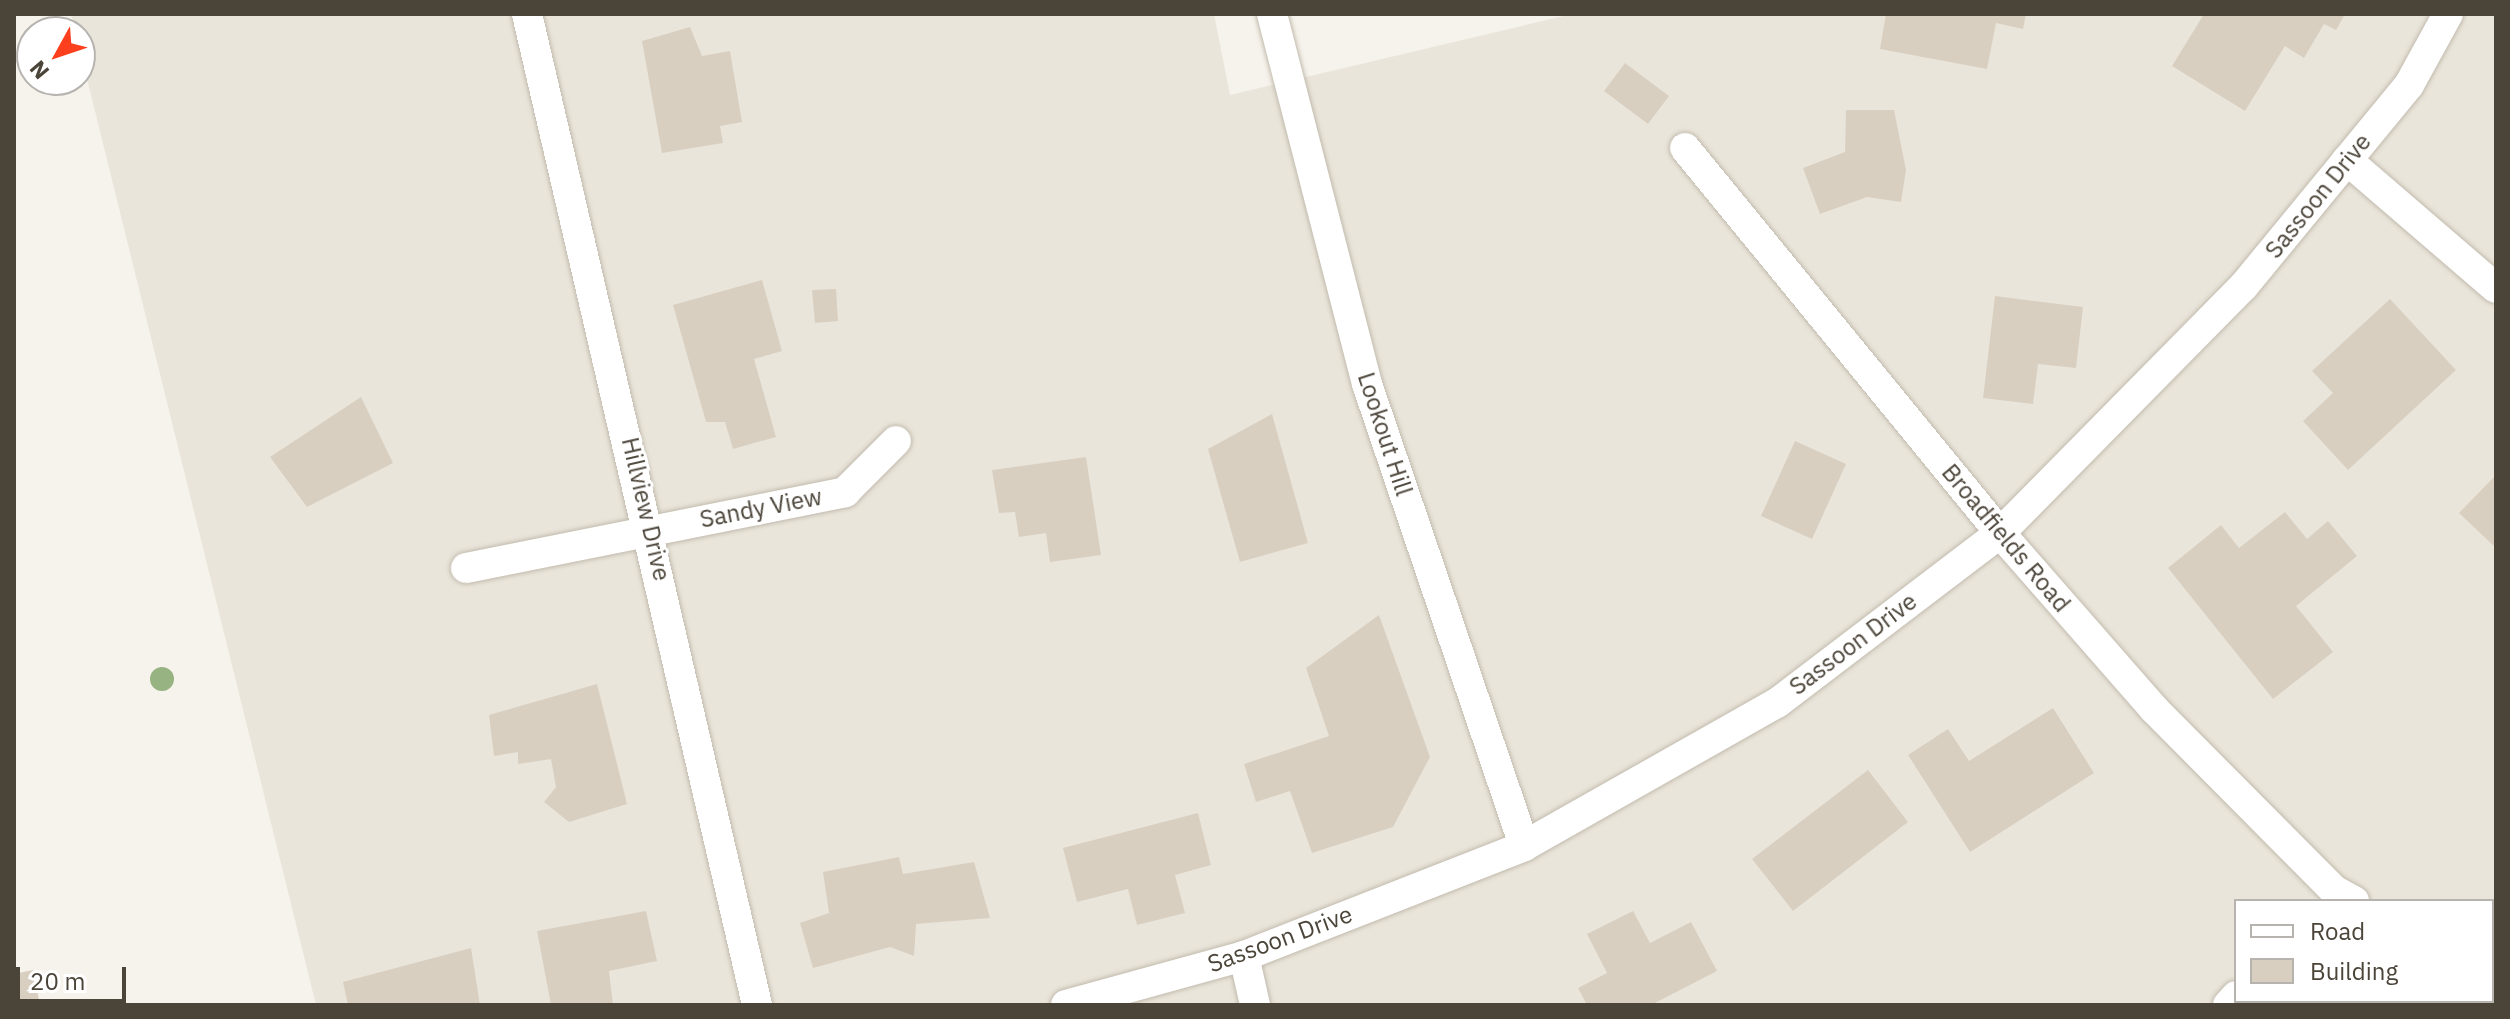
<!DOCTYPE html>
<html>
<head>
<meta charset="utf-8">
<style>
  body { margin:0 }
  #map { position:relative; width:2510px; height:1019px; overflow:hidden; background:#f6f3ec; font-family:"IBM Plex Sans",sans-serif }
  div>[style] { position:absolute }
  [style*='--x'] { left:calc(var(--x)*1px); top:calc(var(--y)*1px); width:calc(var(--w)*1px); rotate:calc(var(--a)*1deg) }
  .residential>* { inset:0; background:#eae5da }
  .building>* { inset:0; background:#d8cfc1 }
  .roads { filter:drop-shadow(0 0 2px #c2bbae) drop-shadow(0 0 2px #c2bbae) }
  .minor>* { height:30px; margin:-15px; padding:0 15px; transform-origin:15px; border-radius:15px; background:#fff }
  .trees>* { width:24px; height:24px; margin:-12px; border-radius:50%; background:#97b381 }
  span { translate:-50% -50%; white-space:nowrap; text-align:center; line-height:1.15; -webkit-text-stroke:6px #fff; paint-order:stroke }
  .street-label { font-size:24px; color:#4b4439 }
  .frame { position:absolute; inset:0; border:16px solid #4b4439; pointer-events:none }
  .legend { position:absolute; left:2234px; top:899px; width:260px; height:104px; box-sizing:border-box; background:#fff; border:2px solid #b7b4b0; margin:0; padding:10px 14px; list-style:none; font-size:24px; color:#4b4439 }
  .legend li { display:flex; align-items:center; gap:16px; height:40px }
  .legend b { width:40px; border:2px solid #b7b4b0 }
  .north { position:absolute; left:16px; top:16px; width:80px; height:80px; box-sizing:border-box; background:#fff; border:2px solid #b7b4b0; border-radius:50%; rotate:230deg; font-size:22px; font-weight:700; line-height:32px; text-align:center; color:#4b4439 }
  .north::after { content:''; display:block; margin:auto; width:28px; height:36px; background:#fc3f1d; clip-path:polygon(50% 0,100% 100%,50% 72%,0 100%) }
  .scale { position:absolute; left:16px; top:967px; width:110px; height:36px; box-sizing:border-box; border:4px solid #4b4439; border-top:0; padding-left:10px; font-size:24px; line-height:28px; white-space:nowrap; color:#4b4439; -webkit-text-stroke:6px #fff; paint-order:stroke }
</style>
</head>
<body>
<div id="map">
  <div class="residential">
    <i style="clip-path:polygon(evenodd,71px 14px,1214px 14px,1230px 95px,1572px 14px,2496px 14px,2496px 1005px,316px 1005px,71px 14px,2236px 901px,2492px 901px,2492px 1001px,2236px 1001px,2236px 901px)"></i>
  </div>
  <div class="building">
    <i style="clip-path:polygon(1886px 14px,2026px 14px,2023px 29px,1996px 23px,1987px 69px,1880px 49px)"></i>
    <i style="clip-path:polygon(2204px 14px,2345px 14px,2336px 30px,2324px 24px,2304px 58px,2285px 46px,2245px 111px,2172px 66px)"></i>
    <i style="clip-path:polygon(690px 27px,702px 56px,730px 51px,742px 122px,720px 126px,723px 143px,662px 153px,642px 41px)"></i>
    <i style="clip-path:polygon(1625px 63px,1669px 96px,1648px 124px,1604px 91px)"></i>
    <i style="clip-path:polygon(1846px 110px,1894px 110px,1906px 170px,1901px 202px,1867px 197px,1820px 214px,1803px 168px,1845px 152px)"></i>
    <i style="clip-path:polygon(762px 280px,782px 351px,754px 359px,776px 437px,733px 449px,725px 422px,706px 422px,673px 305px)"></i>
    <i style="clip-path:polygon(836px 289px,838px 321px,815px 323px,812px 290px)"></i>
    <i style="clip-path:polygon(1995px 296px,2083px 307px,2076px 368px,2038px 364px,2033px 404px,1983px 398px)"></i>
    <i style="clip-path:polygon(2390px 299px,2456px 370px,2348px 470px,2303px 421px,2333px 393px,2312px 371px)"></i>
    <i style="clip-path:polygon(361px 397px,393px 463px,307px 507px,270px 457px)"></i>
    <i style="clip-path:polygon(1272px 414px,1308px 543px,1240px 562px,1208px 449px)"></i>
    <i style="clip-path:polygon(1795px 441px,1846px 464px,1812px 539px,1761px 516px)"></i>
    <i style="clip-path:polygon(1086px 457px,1101px 555px,1050px 562px,1046px 533px,1019px 537px,1015px 512px,999px 513px,992px 470px)"></i>
    <i style="clip-path:polygon(2496px 475px,2496px 548px,2459px 513px)"></i>
    <i style="clip-path:polygon(2285px 512px,2307px 539px,2328px 521px,2357px 556px,2296px 606px,2333px 652px,2273px 699px,2168px 568px,2221px 525px,2239px 548px)"></i>
    <i style="clip-path:polygon(1379px 615px,1430px 757px,1393px 827px,1312px 853px,1290px 791px,1256px 802px,1244px 764px,1329px 736px,1306px 668px)"></i>
    <i style="clip-path:polygon(597px 684px,627px 804px,569px 822px,544px 802px,556px 787px,551px 759px,518px 764px,518px 752px,494px 756px,489px 715px)"></i>
    <i style="clip-path:polygon(2053px 708px,2094px 773px,1970px 852px,1908px 755px,1948px 729px,1969px 761px)"></i>
    <i style="clip-path:polygon(1868px 770px,1908px 822px,1793px 911px,1752px 859px)"></i>
    <i style="clip-path:polygon(1198px 813px,1211px 865px,1175px 875px,1185px 913px,1137px 925px,1128px 889px,1077px 902px,1063px 848px)"></i>
    <i style="clip-path:polygon(899px 857px,903px 874px,974px 862px,990px 918px,916px 924px,914px 956px,890px 947px,813px 968px,800px 923px,829px 913px,823px 872px)"></i>
    <i style="clip-path:polygon(646px 911px,657px 961px,609px 971px,613px 1005px,551px 1005px,537px 931px)"></i>
    <i style="clip-path:polygon(1633px 911px,1650px 943px,1691px 922px,1717px 971px,1651px 1005px,1587px 1005px,1578px 988px,1607px 973px,1587px 934px)"></i>
    <i style="clip-path:polygon(471px 948px,480px 1005px,348px 1005px,343px 982px)"></i>
    <i style="clip-path:polygon(33px 970px,40px 1005px,14px 1005px,14px 974px)"></i>
  </div>
  <div class="roads">
    <div class="minor">
      <i style="--x:527;--y:14;--w:1017;--a:76.93"></i>
      <i style="--x:1272;--y:14;--w:382;--a:75.6"></i>
      <i style="--x:1367;--y:384;--w:488;--a:71.2"></i>
      <i style="--x:1685;--y:148;--w:497;--a:50.7"></i>
      <i style="--x:2000;--y:533;--w:234;--a:48.8"></i>
      <i style="--x:2154;--y:709;--w:255;--a:45.2"></i>
      <i style="--x:2334;--y:890;--w:23;--a:29"></i>
      <i style="--x:2347;--y:160;--w:196;--a:40.7"></i>
      <i style="--x:466;--y:568;--w:387;--a:-11.3"></i>
      <i style="--x:845;--y:492;--w:72;--a:-45"></i>
      <i style="--x:1244;--y:956;--w:50;--a:77.3"></i>
      <i style="--x:2492;--y:974;--w:4;--a:27"></i>
      <i style="--x:1066;--y:1005;--w:185;--a:-15.4"></i>
      <i style="--x:1244;--y:956;--w:301;--a:-21.4"></i>
      <i style="--x:1524;--y:846;--w:291;--a:-29.5"></i>
      <i style="--x:1777;--y:703;--w:280;--a:-37.3"></i>
      <i style="--x:2000;--y:533;--w:346;--a:-45.4"></i>
      <i style="--x:2243;--y:287;--w:261;--a:-50.6"></i>
      <i style="--x:2409;--y:85;--w:81;--a:-61.2"></i>
      <i style="--x:2228;--y:1005;--w:12;--a:-48"></i>
    </div>
  </div>
  <div class="trees">
    <i style="left:162px;top:679px"></i>
  </div>
  <div class="street-label">
    <span style="left:2318px;top:196px;rotate:-51deg">Sassoon Drive</span>
    <span style="left:1385px;top:434px;rotate:72deg">Lookout Hill</span>
    <span style="left:761px;top:508px;rotate:-11deg">Sandy View</span>
    <span style="left:646px;top:509px;rotate:77deg">Hillview Drive</span>
    <span style="left:2006px;top:538px;rotate:50deg">Broadfields Road</span>
    <span style="left:1853px;top:644px;rotate:-37deg">Sassoon Drive</span>
    <span style="left:1280px;top:939px;rotate:-20deg">Sassoon Drive</span>
  </div>
  <div class="frame"></div>
  <ul class="legend">
  <li><b style="height:10px;background:#fff"></b>Road</li>
  <li><b style="height:22px;background:#d8cfc1"></b>Building</li>
  </ul>
  <div class="north">N</div>
  <div class="scale">20 m</div>
</div>
</body>
</html>
